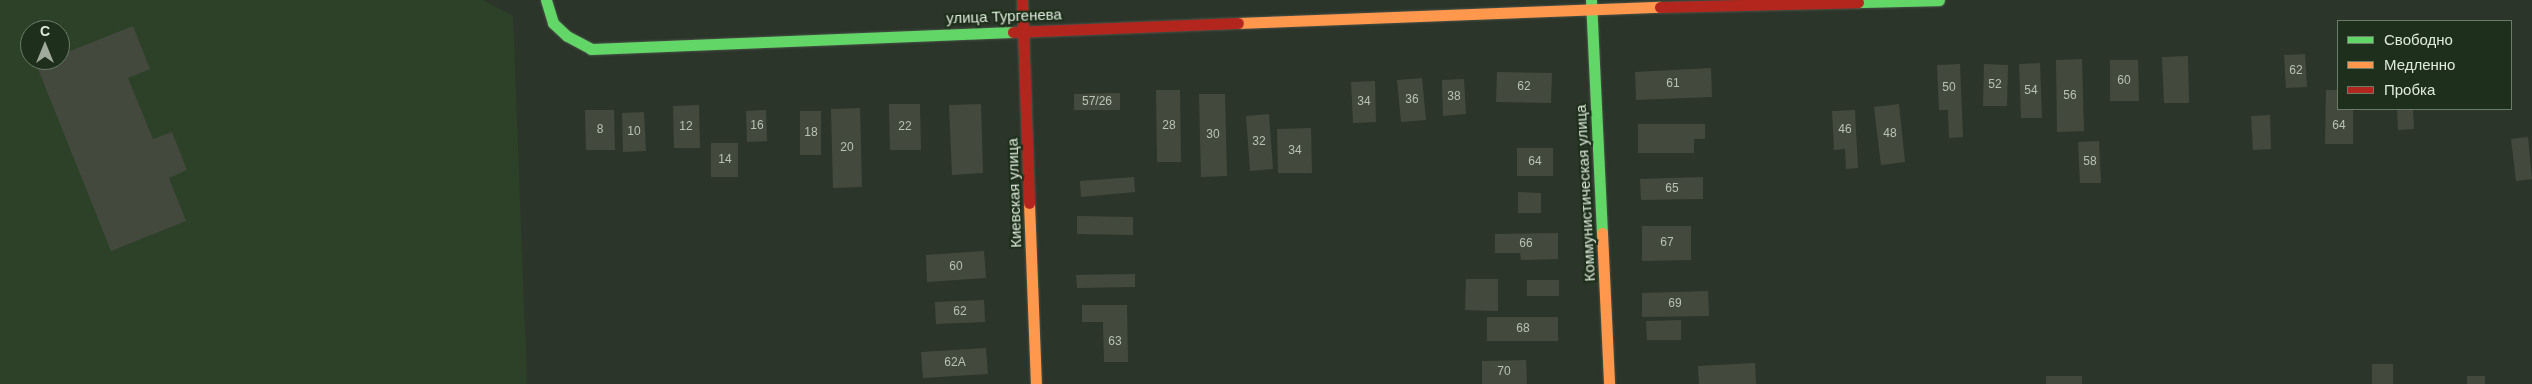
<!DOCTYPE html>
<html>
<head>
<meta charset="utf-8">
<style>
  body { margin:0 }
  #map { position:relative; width:2532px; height:384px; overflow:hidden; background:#2c352a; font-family:Arial,sans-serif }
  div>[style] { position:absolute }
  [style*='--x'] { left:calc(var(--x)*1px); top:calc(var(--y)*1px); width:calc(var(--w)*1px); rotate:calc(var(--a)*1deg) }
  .built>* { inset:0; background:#2c4128 }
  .building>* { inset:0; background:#43493d }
  .roads { filter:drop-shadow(0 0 1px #495248) drop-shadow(0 0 1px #495248) }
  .fast>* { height:11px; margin:-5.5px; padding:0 5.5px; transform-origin:5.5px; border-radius:5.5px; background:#63d668 }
  .slow>* { height:11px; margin:-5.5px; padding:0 5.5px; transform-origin:5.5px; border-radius:5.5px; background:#ff974d }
  .jam>* { height:11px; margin:-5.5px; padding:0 5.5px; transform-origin:5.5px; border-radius:5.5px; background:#b3261e }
  span { translate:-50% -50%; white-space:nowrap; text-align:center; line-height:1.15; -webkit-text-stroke:4.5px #1e301b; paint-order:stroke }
  .number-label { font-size:12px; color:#b8c2b5 }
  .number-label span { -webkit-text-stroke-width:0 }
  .street-label { font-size:15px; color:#dfebdd }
  .legend { position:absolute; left:2337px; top:20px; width:175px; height:90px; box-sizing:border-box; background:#1e301b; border:1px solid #6b7b69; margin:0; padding:6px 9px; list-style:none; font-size:15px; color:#dfebdd }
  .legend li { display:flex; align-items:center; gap:10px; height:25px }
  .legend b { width:25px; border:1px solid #6b7b69 }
  .north { position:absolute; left:20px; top:20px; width:50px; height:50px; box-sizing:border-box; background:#1e301b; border:1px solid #6b7b69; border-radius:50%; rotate:0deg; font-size:14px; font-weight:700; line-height:20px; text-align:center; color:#dfebdd }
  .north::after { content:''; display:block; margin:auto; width:18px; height:22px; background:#a0ab9e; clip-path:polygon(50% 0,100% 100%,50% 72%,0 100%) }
</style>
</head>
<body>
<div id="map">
  <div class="built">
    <i style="clip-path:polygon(evenodd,0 0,483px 0,513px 16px,527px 384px,0 384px,0 0,30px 30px,60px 30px,60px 60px,30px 60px,30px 30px)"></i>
  </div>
  <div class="building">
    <i style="clip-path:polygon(133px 26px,150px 69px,128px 78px,153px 139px,172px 132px,187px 170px,169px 178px,186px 221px,111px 251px,36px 64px,47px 60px,60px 60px,60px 55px)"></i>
    <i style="clip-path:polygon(2305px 54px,2307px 87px,2286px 88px,2284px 55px)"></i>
    <i style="clip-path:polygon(2188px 56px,2189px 103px,2164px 103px,2162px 57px)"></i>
    <i style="clip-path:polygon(2082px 59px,2084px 131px,2057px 132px,2056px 60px)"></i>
    <i style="clip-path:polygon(2110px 60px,2138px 60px,2139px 101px,2110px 101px)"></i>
    <i style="clip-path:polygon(2040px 63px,2042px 118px,2021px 118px,2019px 64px)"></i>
    <i style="clip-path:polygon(1960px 64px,1963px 137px,1949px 138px,1948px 110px,1939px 110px,1937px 65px)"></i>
    <i style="clip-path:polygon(1984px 64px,2008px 65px,2007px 106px,1983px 106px)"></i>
    <i style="clip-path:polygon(1711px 68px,1712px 97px,1636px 100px,1635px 72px)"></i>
    <i style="clip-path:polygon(1497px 72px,1552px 73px,1551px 103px,1496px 102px)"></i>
    <i style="clip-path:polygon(1422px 78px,1426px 120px,1401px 122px,1397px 80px)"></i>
    <i style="clip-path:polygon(1464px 79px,1466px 114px,1443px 116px,1442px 80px)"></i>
    <i style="clip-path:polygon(1375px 81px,1376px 122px,1353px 123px,1351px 82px)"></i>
    <i style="clip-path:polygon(1156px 90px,1180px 90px,1181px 162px,1157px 162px)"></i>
    <i style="clip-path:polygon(2326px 90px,2338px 90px,2338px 109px,2353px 109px,2353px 144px,2325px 144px)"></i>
    <i style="clip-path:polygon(1120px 93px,1120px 110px,1074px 110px,1074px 94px)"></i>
    <i style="clip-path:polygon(1199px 94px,1225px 94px,1227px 176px,1201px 177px)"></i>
    <i style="clip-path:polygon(889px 104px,920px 104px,921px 150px,890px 150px)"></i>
    <i style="clip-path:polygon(981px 104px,983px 173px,952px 175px,949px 105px)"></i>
    <i style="clip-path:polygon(1899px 104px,1905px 162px,1881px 165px,1874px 107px)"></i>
    <i style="clip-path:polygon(699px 105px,700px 148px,674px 148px,673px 106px)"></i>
    <i style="clip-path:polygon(860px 108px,862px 187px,833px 188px,831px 109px)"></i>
    <i style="clip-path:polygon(2397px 109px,2413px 109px,2414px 129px,2398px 130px)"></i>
    <i style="clip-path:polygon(585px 110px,614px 110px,615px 150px,586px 150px)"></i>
    <i style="clip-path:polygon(766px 110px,767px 141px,747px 142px,746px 111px)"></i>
    <i style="clip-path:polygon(1855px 110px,1858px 168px,1846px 169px,1845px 149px,1834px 150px,1832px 111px)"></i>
    <i style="clip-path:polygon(800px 111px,821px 111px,821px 155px,800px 155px)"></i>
    <i style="clip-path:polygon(644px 112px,646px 151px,623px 152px,622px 113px)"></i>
    <i style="clip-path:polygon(1269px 114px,1273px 169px,1250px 171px,1246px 116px)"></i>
    <i style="clip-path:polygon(2270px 115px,2271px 149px,2253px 150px,2251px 116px)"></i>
    <i style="clip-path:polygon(1638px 124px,1705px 124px,1705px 139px,1694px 139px,1694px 153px,1638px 153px)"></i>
    <i style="clip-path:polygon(1311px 128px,1312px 173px,1278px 173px,1277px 129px)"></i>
    <i style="clip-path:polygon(2528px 137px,2532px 179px,2516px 181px,2511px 139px)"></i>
    <i style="clip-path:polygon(2099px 141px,2101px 183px,2080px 183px,2078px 142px)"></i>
    <i style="clip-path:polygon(711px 143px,738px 143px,738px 177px,711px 177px)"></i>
    <i style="clip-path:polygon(1517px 148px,1553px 148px,1553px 176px,1517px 176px)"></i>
    <i style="clip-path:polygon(1134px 177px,1135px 192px,1081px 197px,1080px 181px)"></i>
    <i style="clip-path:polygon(1703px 177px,1703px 199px,1641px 200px,1640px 179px)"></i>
    <i style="clip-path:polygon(1518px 192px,1541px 193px,1541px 213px,1518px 213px)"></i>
    <i style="clip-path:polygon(1077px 216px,1133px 217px,1133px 235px,1077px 234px)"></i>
    <i style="clip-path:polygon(1642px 226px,1691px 226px,1691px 260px,1642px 261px)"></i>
    <i style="clip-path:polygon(1558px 233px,1558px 259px,1521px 260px,1520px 253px,1495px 253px,1495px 234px)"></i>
    <i style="clip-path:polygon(984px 251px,986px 278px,927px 282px,926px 255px)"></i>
    <i style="clip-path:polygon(1135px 274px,1135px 287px,1077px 288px,1076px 275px)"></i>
    <i style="clip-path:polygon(1466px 279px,1498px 279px,1498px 311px,1465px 310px)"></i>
    <i style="clip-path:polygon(1527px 280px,1559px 280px,1559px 296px,1527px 296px)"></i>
    <i style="clip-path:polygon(1708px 291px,1709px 316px,1642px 317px,1642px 293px)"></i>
    <i style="clip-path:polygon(984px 300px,985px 322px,936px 324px,935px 302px)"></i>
    <i style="clip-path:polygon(1082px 305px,1127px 305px,1128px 362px,1104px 362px,1103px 322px,1082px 322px)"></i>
    <i style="clip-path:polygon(1487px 317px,1558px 317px,1558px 341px,1487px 341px)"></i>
    <i style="clip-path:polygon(1681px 320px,1681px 340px,1647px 340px,1646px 321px)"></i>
    <i style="clip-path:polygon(986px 348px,988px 374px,923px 378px,921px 352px)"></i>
    <i style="clip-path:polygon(1526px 360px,1527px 384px,1482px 384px,1482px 361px)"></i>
    <i style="clip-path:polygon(1755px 363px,1756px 384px,1699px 384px,1698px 366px)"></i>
    <i style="clip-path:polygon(2372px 364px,2393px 364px,2393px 384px,2372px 384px)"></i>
    <i style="clip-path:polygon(2046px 376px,2082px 376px,2082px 384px,2046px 384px)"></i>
    <i style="clip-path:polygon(2467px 376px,2485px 376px,2485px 384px,2467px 384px)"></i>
  </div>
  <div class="roads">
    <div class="fast">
      <i style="--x:546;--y:0;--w:24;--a:73"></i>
      <i style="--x:553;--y:23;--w:19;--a:43"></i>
      <i style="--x:567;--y:36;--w:27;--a:28"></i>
      <i style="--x:591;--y:49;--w:422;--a:-2.3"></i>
      <i style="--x:1591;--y:0;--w:233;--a:87.3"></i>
      <i style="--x:1858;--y:2;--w:81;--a:-1.4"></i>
    </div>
    <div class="slow">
      <i style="--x:1238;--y:23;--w:422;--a:-2.2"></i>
      <i style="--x:1029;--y:203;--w:181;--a:87.8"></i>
      <i style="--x:1602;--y:233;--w:151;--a:87.3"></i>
    </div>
    <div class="jam">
      <i style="--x:1022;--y:0;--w:203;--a:88"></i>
      <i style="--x:1660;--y:7;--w:198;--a:-1.4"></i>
      <i style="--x:1013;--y:32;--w:225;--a:-2.3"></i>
    </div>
  </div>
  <div class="number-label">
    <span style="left:2296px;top:71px">62</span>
    <span style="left:2124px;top:81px">60</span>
    <span style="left:1673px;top:84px">61</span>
    <span style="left:1995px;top:85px">52</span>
    <span style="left:1524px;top:87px">62</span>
    <span style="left:1949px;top:88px">50</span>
    <span style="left:2031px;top:91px">54</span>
    <span style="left:2070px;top:96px">56</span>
    <span style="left:1454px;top:97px">38</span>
    <span style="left:1412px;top:100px">36</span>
    <span style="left:1097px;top:102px">57/26</span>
    <span style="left:1364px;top:102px">34</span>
    <span style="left:757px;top:126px">16</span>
    <span style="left:1169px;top:126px">28</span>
    <span style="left:2339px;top:126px">64</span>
    <span style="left:686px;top:127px">12</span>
    <span style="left:905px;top:127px">22</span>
    <span style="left:600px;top:130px">8</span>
    <span style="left:1845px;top:130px">46</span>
    <span style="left:634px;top:132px">10</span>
    <span style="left:811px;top:133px">18</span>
    <span style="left:1890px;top:134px">48</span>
    <span style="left:1213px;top:135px">30</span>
    <span style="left:1259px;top:142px">32</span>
    <span style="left:847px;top:148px">20</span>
    <span style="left:1295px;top:151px">34</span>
    <span style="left:725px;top:160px">14</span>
    <span style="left:1535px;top:162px">64</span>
    <span style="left:2090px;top:162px">58</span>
    <span style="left:1672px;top:189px">65</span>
    <span style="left:1667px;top:243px">67</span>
    <span style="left:1526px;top:244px">66</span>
    <span style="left:956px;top:267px">60</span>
    <span style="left:1675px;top:304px">69</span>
    <span style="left:960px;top:312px">62</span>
    <span style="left:1523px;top:329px">68</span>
    <span style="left:1115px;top:342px">63</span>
    <span style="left:955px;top:363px">62А</span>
    <span style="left:1504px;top:372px">70</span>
  </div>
  <div class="street-label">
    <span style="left:1004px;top:16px;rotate:-2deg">улица Тургенева</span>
    <span style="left:1014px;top:193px;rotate:-92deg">Киевская улица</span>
    <span style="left:1585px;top:193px;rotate:-93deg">Коммунистическая улица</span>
  </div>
  <ul class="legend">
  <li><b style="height:6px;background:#63d668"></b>Свободно</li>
  <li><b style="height:6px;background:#ff974d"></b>Медленно</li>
  <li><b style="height:6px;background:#b3261e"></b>Пробка</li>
  </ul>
  <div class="north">С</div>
</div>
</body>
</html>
